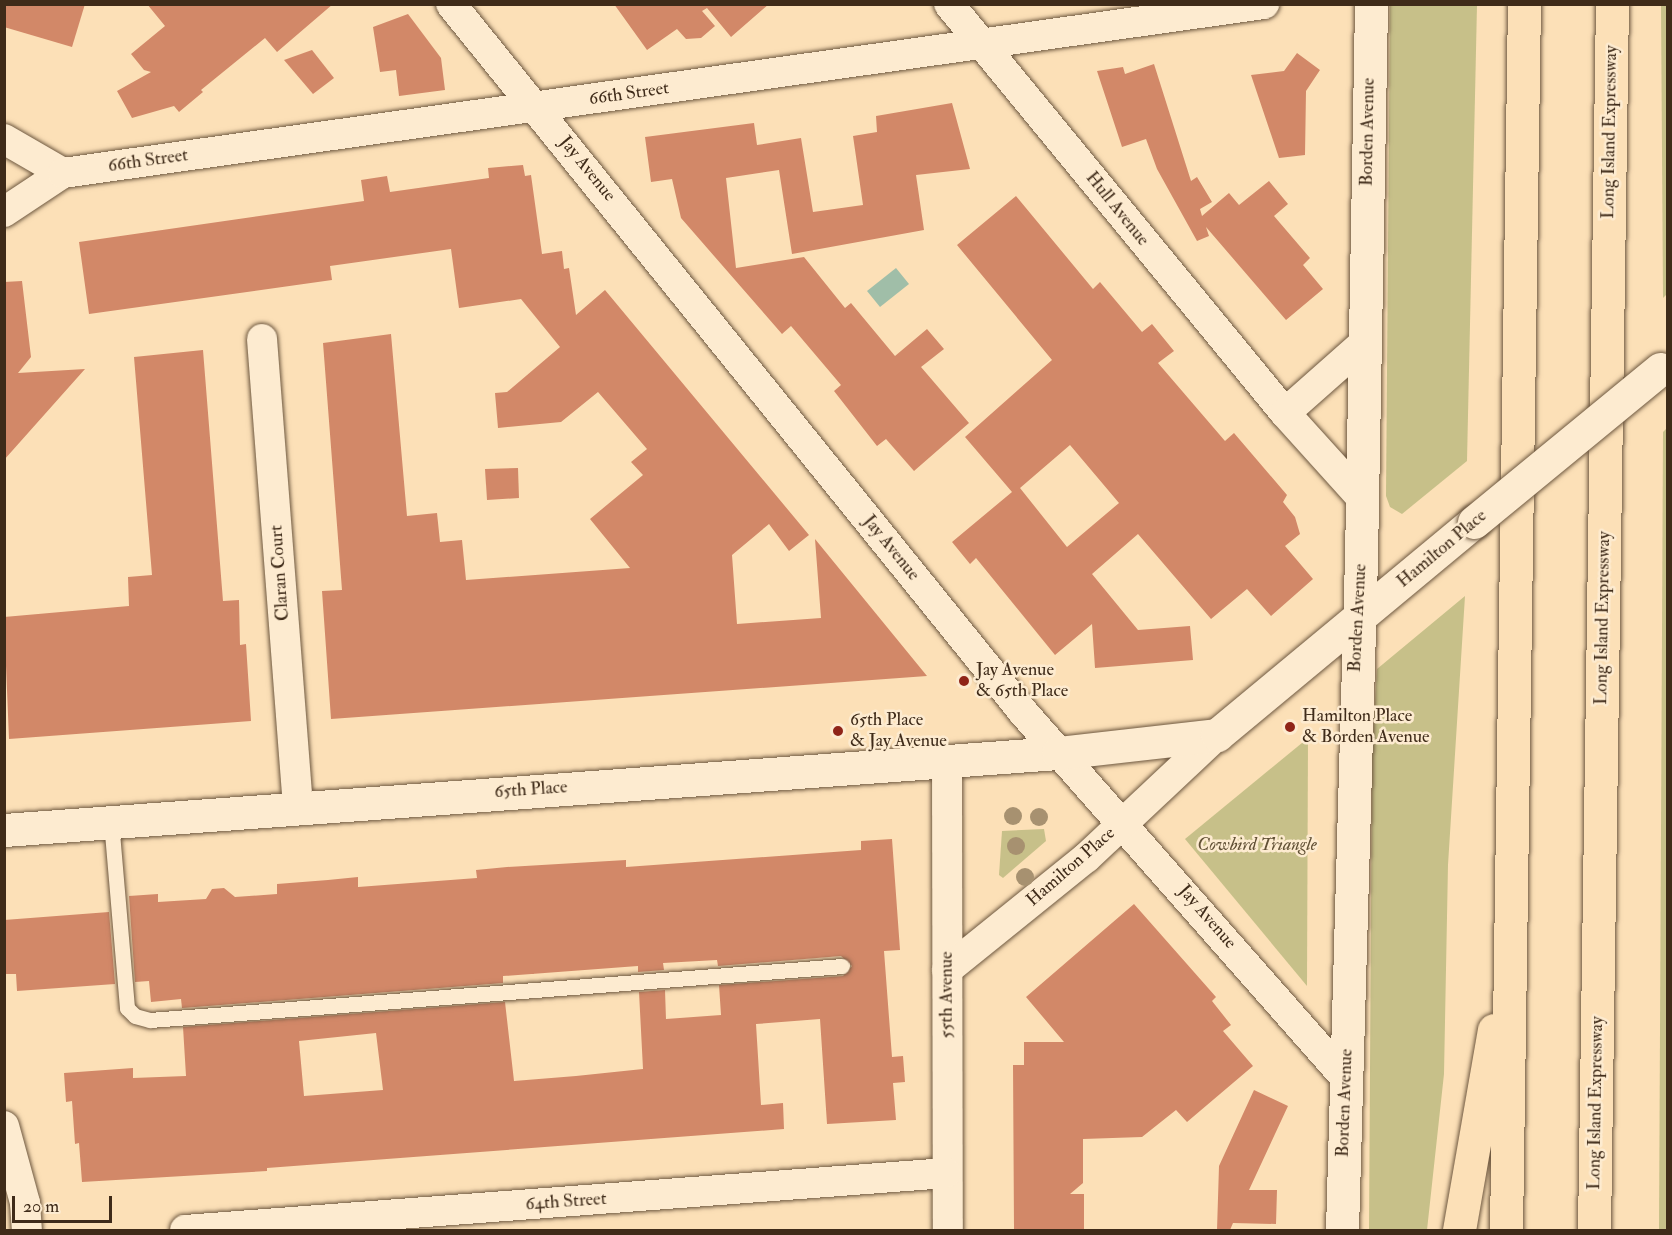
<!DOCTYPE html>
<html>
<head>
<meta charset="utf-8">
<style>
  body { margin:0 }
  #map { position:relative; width:1672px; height:1235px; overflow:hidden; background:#fce0b7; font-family:"IM FELL Double Pica",serif }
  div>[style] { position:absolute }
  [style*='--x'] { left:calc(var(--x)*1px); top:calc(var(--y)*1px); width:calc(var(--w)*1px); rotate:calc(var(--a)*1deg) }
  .green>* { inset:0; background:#c7c089 }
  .water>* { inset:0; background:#a0bea8 }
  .building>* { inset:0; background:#d28868 }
  .roads { filter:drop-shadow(0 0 2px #6e5840) drop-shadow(0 0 2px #6e5840) }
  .service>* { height:15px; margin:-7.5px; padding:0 7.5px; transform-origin:7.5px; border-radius:7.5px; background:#fdebd0 }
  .minor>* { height:30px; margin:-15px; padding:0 15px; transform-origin:15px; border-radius:15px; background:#fdebd0 }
  .tertiary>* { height:33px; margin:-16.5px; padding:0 16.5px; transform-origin:16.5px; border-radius:16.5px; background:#fdebd0 }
  .secondary>* { height:33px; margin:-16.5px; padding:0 16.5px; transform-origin:16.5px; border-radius:16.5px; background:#fdebd0 }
  .motorway>* { height:33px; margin:-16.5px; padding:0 16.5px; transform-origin:16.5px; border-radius:16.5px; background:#fce0b7 }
  .bridges { filter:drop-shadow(0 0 2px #6e5840) drop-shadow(0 0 2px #6e5840) }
  .tertiary-bridge>* { height:33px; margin:-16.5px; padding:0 16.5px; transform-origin:16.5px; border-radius:16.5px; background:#fdebd0 }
  .trees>* { width:18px; height:18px; margin:-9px; border-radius:50%; background:#a79170 }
  .dots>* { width:16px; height:16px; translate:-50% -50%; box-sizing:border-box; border:3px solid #fdebd0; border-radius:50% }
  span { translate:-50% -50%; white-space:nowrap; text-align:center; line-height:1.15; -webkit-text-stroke:5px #fdebd0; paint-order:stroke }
  .street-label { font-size:18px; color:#3f2b19 }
  .poi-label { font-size:18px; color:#3f2b19 }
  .left { translate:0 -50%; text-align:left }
  .park-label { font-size:18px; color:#615035; font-style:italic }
  .frame { position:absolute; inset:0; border:6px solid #3f2b19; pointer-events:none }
  .scale { position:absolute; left:12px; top:1196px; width:100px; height:27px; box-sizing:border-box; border:3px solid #3f2b19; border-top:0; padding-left:8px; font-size:18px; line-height:21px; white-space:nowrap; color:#3f2b19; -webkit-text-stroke:4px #fdebd0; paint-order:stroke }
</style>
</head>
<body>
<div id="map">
  <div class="green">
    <i style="clip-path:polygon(1390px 5px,1477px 5px,1467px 461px,1402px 514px,1390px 507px,1386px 496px)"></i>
    <i style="clip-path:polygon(1661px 5px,1668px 5px,1668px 293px,1663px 298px)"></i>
    <i style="clip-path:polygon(1667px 428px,1668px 1230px,1659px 1230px,1663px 432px)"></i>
    <i style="clip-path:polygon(1465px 596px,1448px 865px,1444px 1074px,1427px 1230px,1369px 1230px,1372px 753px,1377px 669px)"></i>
    <i style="clip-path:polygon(1308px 738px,1307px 986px,1185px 839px)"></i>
    <i style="clip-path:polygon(1044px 829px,1046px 841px,1003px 878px,999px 875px,1002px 831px)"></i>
  </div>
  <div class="water">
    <i style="clip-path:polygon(896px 268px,909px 284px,880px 307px,867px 291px)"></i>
  </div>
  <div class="building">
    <i style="clip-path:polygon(4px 4px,85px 4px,72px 47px,4px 27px)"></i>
    <i style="clip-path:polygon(147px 4px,333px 4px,277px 52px,265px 38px,201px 90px,203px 92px,179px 112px,174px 106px,132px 118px,117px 91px,151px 72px,144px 70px,131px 54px,165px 26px)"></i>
    <i style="clip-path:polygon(614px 4px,769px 4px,731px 37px,707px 8px,702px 11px,715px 26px,701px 38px,686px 39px,677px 29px,647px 50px)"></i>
    <i style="clip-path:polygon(408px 14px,441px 58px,445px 90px,399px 96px,396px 70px,380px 72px,373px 27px)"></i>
    <i style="clip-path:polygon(312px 50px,334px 78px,313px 94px,284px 60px)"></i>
    <i style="clip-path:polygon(1297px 53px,1320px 70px,1306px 91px,1305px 155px,1279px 158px,1251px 75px,1284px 71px)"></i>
    <i style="clip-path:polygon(1154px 64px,1191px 181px,1197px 177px,1212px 202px,1200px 209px,1202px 216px,1229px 193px,1239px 205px,1269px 181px,1288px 204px,1274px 216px,1310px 258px,1303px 265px,1323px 289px,1286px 320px,1206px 227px,1209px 236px,1197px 241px,1157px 169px,1146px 139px,1122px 147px,1097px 71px,1123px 67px,1125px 74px)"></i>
    <i style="clip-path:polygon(952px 103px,970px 169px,916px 175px,924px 230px,792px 254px,779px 170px,726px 178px,736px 268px,804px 257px,845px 308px,851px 303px,895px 356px,927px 329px,944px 349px,921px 367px,969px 423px,914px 471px,886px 439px,877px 446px,834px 391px,841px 385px,791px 326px,782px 334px,681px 218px,672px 179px,651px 182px,645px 137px,754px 123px,757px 145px,801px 138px,813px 212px,863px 205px,853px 136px,877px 132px,876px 116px)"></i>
    <i style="clip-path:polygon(523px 165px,525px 176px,531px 175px,542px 254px,562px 251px,564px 269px,569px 268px,576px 315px,605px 290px,809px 535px,789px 551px,769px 524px,732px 555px,737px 624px,821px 618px,815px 539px,927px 676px,331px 719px,322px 591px,342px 590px,323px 343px,391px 334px,407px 516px,437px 513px,440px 542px,462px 540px,466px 580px,630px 568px,590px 519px,643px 475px,631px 462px,647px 449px,598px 392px,561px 422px,498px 428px,495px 393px,507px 392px,560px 347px,521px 299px,459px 308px,451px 249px,330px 266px,332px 280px,89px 314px,79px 242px,364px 201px,361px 180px,387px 176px,390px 192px,489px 178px,488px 168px)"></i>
    <i style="clip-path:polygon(evenodd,1016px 196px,1093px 289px,1100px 282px,1142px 332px,1152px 324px,1174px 351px,1158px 363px,1225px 441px,1234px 433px,1287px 495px,1283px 502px,1295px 517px,1300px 534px,1285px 546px,1313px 579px,1271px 616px,1247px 589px,1211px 619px,1138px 534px,1092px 574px,1138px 630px,1190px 626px,1193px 660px,1095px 668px,1092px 624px,1055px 655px,976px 558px,970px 564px,952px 542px,1012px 492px,965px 437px,1052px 360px,957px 245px,1016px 196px,1070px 445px,1119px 503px,1067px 547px,1020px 488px,1070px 445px)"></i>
    <i style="clip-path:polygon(22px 281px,31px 357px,18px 373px,85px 369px,4px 460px,4px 282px)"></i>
    <i style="clip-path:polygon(203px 350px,223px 601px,239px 600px,240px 645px,246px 644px,251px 721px,9px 739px,4px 617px,129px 606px,128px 577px,152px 575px,134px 357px)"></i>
    <i style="clip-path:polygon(518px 468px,519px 498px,487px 500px,485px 469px)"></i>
    <i style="clip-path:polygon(evenodd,892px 839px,900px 950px,884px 951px,892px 1057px,903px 1056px,905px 1082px,893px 1083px,896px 1120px,827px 1124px,820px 1019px,756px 1024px,761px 1105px,783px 1103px,784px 1129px,267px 1168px,267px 1171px,82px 1182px,79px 1143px,75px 1144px,72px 1101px,66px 1102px,64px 1073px,133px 1068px,133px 1078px,186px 1076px,183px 1027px,505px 1002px,514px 1081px,576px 1076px,643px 1069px,639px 992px,665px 990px,666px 1019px,721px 1015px,719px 985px,843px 976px,852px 966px,841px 956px,718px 966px,717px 960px,663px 963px,664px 970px,638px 972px,638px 966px,503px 976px,503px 983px,182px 1008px,181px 999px,151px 1002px,149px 981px,135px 982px,129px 896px,158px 894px,158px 902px,206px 899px,212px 889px,224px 888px,235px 897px,277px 894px,277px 884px,328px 880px,358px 877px,358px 887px,477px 878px,476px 870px,507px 867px,626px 860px,626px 867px,861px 850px,861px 841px,892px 839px,376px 1033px,383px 1090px,304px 1096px,299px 1041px,376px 1033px)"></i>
    <i style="clip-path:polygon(1134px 904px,1216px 997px,1212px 1001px,1231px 1025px,1223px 1031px,1253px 1066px,1187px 1122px,1176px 1110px,1142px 1137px,1083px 1139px,1083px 1183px,1070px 1194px,1084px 1194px,1084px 1230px,1014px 1230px,1013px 1065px,1024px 1065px,1024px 1042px,1064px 1042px,1026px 997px)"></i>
    <i style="clip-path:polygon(109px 912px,115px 984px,17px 991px,16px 974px,4px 974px,4px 920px)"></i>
    <i style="clip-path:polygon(1254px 1090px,1288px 1106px,1249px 1190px,1277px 1190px,1276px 1224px,1233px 1223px,1230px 1230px,1217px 1230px,1219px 1166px)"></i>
  </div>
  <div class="roads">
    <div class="service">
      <i style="--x:111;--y:821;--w:188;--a:85.1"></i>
      <i style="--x:127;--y:1008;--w:11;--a:45"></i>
      <i style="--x:135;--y:1016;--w:16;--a:15"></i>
      <i style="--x:150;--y:1020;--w:694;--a:-4.46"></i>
    </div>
    <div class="minor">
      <i style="--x:451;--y:4;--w:910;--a:51.06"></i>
      <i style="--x:1023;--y:712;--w:489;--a:48.6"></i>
      <i style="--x:949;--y:4;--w:529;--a:50.6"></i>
      <i style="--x:1285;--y:413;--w:113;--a:47.9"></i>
      <i style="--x:4;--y:139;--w:68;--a:30"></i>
      <i style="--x:4;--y:212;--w:71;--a:-33.5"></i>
      <i style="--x:63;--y:173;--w:1213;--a:-8.01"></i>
      <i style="--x:262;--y:339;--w:469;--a:85.6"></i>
      <i style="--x:1285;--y:413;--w:106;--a:-41.5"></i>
      <i style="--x:947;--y:760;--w:470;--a:89.9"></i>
      <i style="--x:947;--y:970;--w:179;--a:-38.9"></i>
      <i style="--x:1086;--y:858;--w:180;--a:-43.2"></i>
      <i style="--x:4;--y:1126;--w:80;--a:74.7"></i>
      <i style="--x:25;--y:1203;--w:27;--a:86"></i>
      <i style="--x:185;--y:1230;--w:763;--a:-4.28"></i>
    </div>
    <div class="tertiary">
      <i style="--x:4;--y:830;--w:1057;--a:-4.18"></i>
      <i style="--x:1058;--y:753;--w:160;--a:-6.5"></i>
      <i style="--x:1217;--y:735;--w:334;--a:-39.7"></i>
    </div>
    <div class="secondary">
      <i style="--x:1342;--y:1230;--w:673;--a:-88.38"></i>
      <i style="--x:1361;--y:557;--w:553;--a:-88.96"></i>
    </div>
    <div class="motorway">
      <i style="--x:1459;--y:1230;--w:203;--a:-80.1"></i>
      <i style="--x:1506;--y:1230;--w:1226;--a:-89.16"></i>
      <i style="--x:1594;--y:1230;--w:1226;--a:-89.16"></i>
    </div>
  </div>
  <div class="bridges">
    <div class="tertiary-bridge">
      <i style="--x:1474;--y:522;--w:241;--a:-39.4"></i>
    </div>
  </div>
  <div class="trees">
    <i style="left:1013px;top:816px"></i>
    <i style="left:1039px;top:817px"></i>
    <i style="left:1016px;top:846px"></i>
    <i style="left:1025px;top:877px"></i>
  </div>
  <div class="dots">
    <i style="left:964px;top:681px;background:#8f2418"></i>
    <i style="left:1290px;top:727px;background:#8f2418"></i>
    <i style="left:838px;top:731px;background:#8f2418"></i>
  </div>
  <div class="street-label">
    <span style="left:629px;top:94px;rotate:-8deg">66th Street</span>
    <span style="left:1368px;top:132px;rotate:-89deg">Borden Avenue</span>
    <span style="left:1610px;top:132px;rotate:-89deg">Long Island Expressway</span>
    <span style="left:148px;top:161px;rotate:-8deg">66th Street</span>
    <span style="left:587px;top:169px;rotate:51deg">Jay Avenue</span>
    <span style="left:1117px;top:209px;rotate:51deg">Hull Avenue</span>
    <span style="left:891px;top:548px;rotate:51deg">Jay Avenue</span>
    <span style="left:1442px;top:549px;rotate:-40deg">Hamilton Place</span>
    <span style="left:280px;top:573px;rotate:-94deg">Claran Court</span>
    <span style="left:1358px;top:618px;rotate:-87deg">Borden Avenue</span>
    <span style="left:1603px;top:618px;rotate:-89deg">Long Island Expressway</span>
    <span style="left:531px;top:790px;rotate:-4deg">65th Place</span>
    <span style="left:1071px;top:867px;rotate:-41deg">Hamilton Place</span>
    <span style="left:1207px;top:917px;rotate:49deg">Jay Avenue</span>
    <span style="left:947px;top:995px;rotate:-90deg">55th Avenue</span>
    <span style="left:1345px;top:1103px;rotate:-88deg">Borden Avenue</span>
    <span style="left:1596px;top:1103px;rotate:-89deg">Long Island Expressway</span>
    <span style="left:566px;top:1202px;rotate:-4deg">64th Street</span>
  </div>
  <div class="poi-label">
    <span class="left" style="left:976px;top:681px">Jay Avenue<br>&amp; 65th Place</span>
    <span class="left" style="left:1302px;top:727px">Hamilton Place<br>&amp; Borden Avenue</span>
    <span class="left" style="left:850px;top:731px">65th Place<br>&amp; Jay Avenue</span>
  </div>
  <div class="park-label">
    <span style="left:1257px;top:845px">Cowbird Triangle</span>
  </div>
  <div class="frame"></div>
  <div class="scale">20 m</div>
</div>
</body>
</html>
